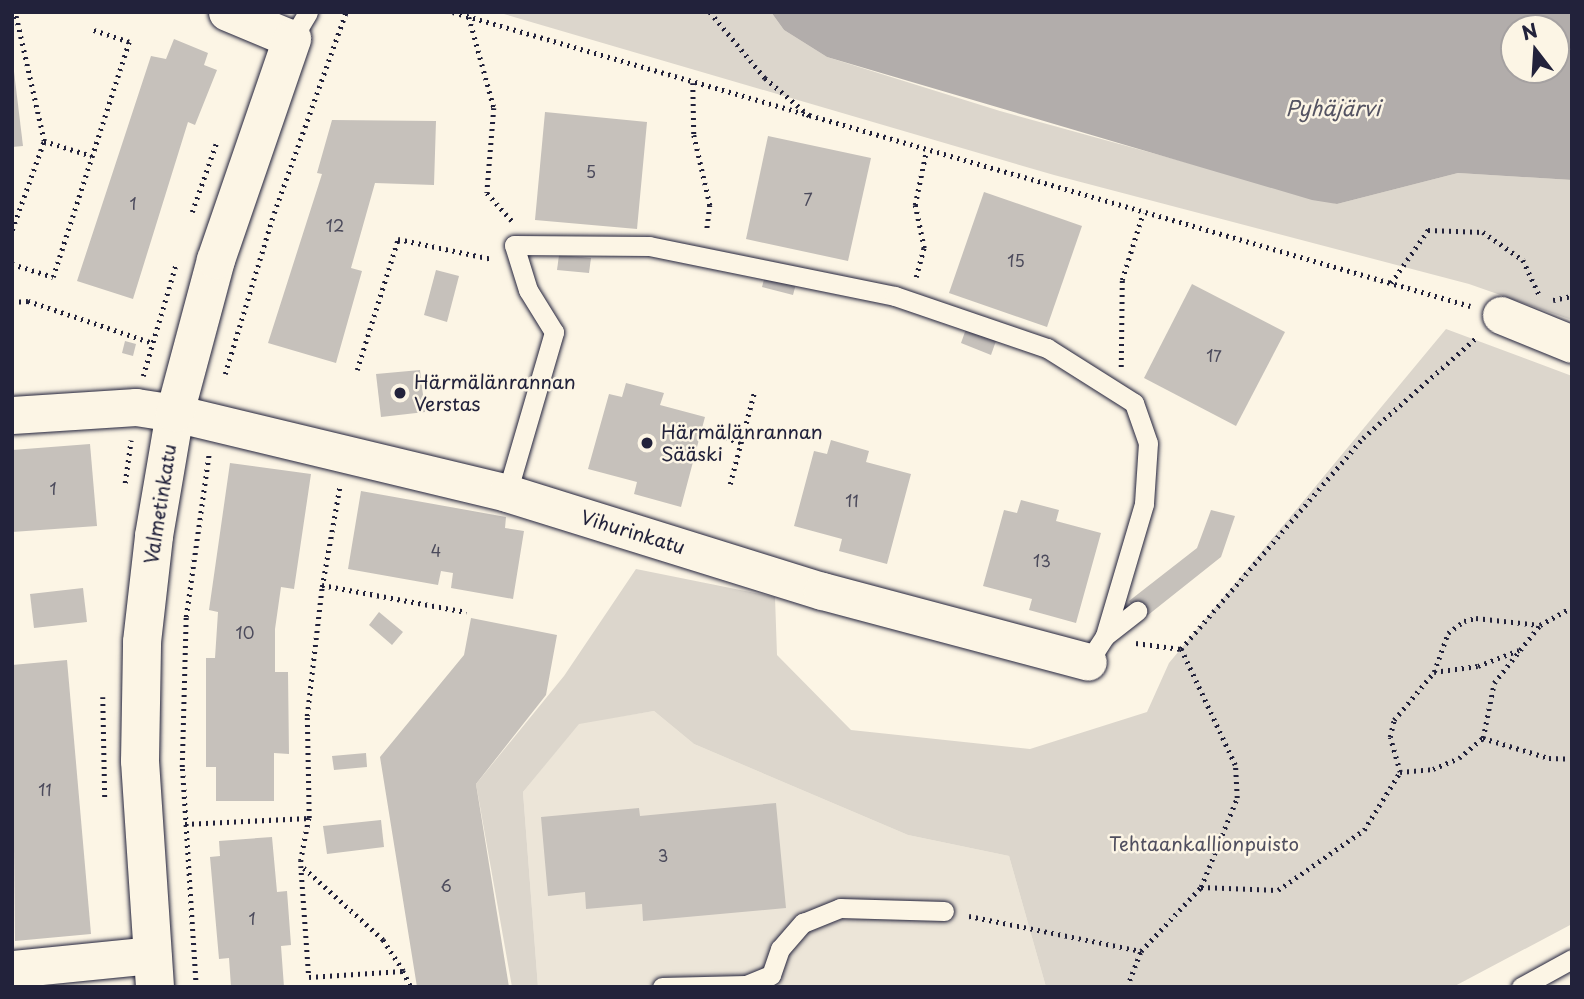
<!DOCTYPE html>
<html>
<head>
<meta charset="utf-8">
<style>
  body { margin:0 }
  #map { position:relative; width:1584px; height:999px; overflow:hidden; background:#fcf5e5; font-family:"Playpen Sans",sans-serif }
  div>[style] { position:absolute }
  [style*='--x'] { left:calc(var(--x)*1px); top:calc(var(--y)*1px); width:calc(var(--w)*1px); rotate:calc(var(--a)*1deg) }
  .built>* { inset:0; background:#ece5d8 }
  .green>* { inset:0; background:#dcd6cc }
  .water>* { inset:0; background:#b2adab }
  .building>* { inset:0; background:#c6c1bb }
  .path>* { height:4.5px; margin-top:-2.25px; transform-origin:0; background:repeating-linear-gradient(90deg,#22223b 0 2px,transparent 0 7px) }
  .roads { filter:drop-shadow(0 0 2px #22223b) drop-shadow(0 0 2px #22223b) }
  .lane>* { height:19px; margin:-9.5px; padding:0 9.5px; transform-origin:9.5px; border-radius:9.5px; background:#fcf5e5 }
  .street>* { height:37px; margin:-18.5px; padding:0 18.5px; transform-origin:18.5px; border-radius:18.5px; background:#fcf5e5 }
  .secondary>* { height:38px; margin:-19px; padding:0 19px; transform-origin:19px; border-radius:19px; background:#fcf5e5 }
  .dots>* { width:19px; height:19px; translate:-50% -50%; box-sizing:border-box; border:4px solid #fcf5e5; border-radius:50% }
  span { translate:-50% -50%; white-space:nowrap; text-align:center; line-height:1.15; -webkit-text-stroke:5px #fcf5e5; paint-order:stroke }
  .number-label { font-size:16px; color:#4b4a5b }
  .number-label span { -webkit-text-stroke-width:0 }
  .poi-label { font-size:19px; color:#22223b }
  .left { translate:0 -50%; text-align:left }
  .street-label { font-size:19px; color:#22223b }
  .park-label { font-size:19px; color:#504f5f }
  .water-label { font-size:21px; color:#545362; font-style:italic }
  .frame { position:absolute; inset:0; border:14px solid #22223b; pointer-events:none }
  .north { position:absolute; left:1500px; top:14px; width:70px; height:70px; box-sizing:border-box; background:#fcf5e5; border:2px solid #a5a1a1; border-radius:50%; rotate:343deg; font-size:19px; font-weight:700; line-height:28px; text-align:center; color:#22223b }
  .north::after { content:''; display:block; margin:auto; width:24px; height:32px; background:#22223b; clip-path:polygon(50% 0,100% 100%,50% 72%,0 100%) }
</style>
</head>
<body>
<div id="map">
  <div class="built">
    <i style="clip-path:polygon(654px 711px,694px 744px,908px 835px,1009px 856px,1046px 987px,538px 987px,523px 792px,579px 723px)"></i>
  </div>
  <div class="green">
    <i style="clip-path:polygon(497px 12px,771px 12px,784px 30px,827px 57px,1000px 111px,1337px 204px,1458px 173px,1572px 180px,1572px 320px,1469px 284px,1054px 175px)"></i>
    <i style="clip-path:polygon(1446px 329px,1572px 376px,1572px 924px,1453px 987px,1046px 987px,1009px 856px,908px 835px,694px 744px,654px 711px,579px 724px,523px 792px,538px 987px,512px 987px,476px 784px,564px 676px,636px 569px,775px 597px,777px 655px,851px 730px,1030px 749px,1147px 712px,1169px 663px)"></i>
  </div>
  <div class="water">
    <i style="clip-path:polygon(evenodd,771px 12px,1572px 12px,1572px 180px,1458px 173px,1337px 204px,1312px 200px,827px 57px,784px 30px,771px 12px,1514px 28px,1556px 28px,1556px 70px,1514px 70px,1514px 28px)"></i>
  </div>
  <div class="building">
    <i style="clip-path:polygon(174px 39px,208px 53px,204px 65px,217px 70px,195px 125px,188px 122px,133px 299px,77px 281px,151px 56px,166px 59px)"></i>
    <i style="clip-path:polygon(12px 55px,23px 146px,12px 147px)"></i>
    <i style="clip-path:polygon(545px 112px,647px 122px,637px 229px,535px 220px)"></i>
    <i style="clip-path:polygon(332px 120px,436px 121px,434px 185px,375px 183px,351px 268px,362px 271px,336px 363px,268px 343px,322px 174px,317px 173px)"></i>
    <i style="clip-path:polygon(768px 136px,871px 158px,848px 261px,746px 239px)"></i>
    <i style="clip-path:polygon(984px 192px,1082px 226px,1047px 327px,949px 293px)"></i>
    <i style="clip-path:polygon(559px 255px,591px 258px,589px 273px,557px 270px)"></i>
    <i style="clip-path:polygon(436px 270px,459px 276px,447px 322px,424px 315px)"></i>
    <i style="clip-path:polygon(766px 272px,797px 280px,793px 295px,762px 287px)"></i>
    <i style="clip-path:polygon(1192px 284px,1285px 332px,1236px 426px,1144px 378px)"></i>
    <i style="clip-path:polygon(966px 329px,996px 341px,991px 355px,961px 343px)"></i>
    <i style="clip-path:polygon(125px 341px,136px 344px,133px 356px,122px 353px)"></i>
    <i style="clip-path:polygon(420px 370px,425px 412px,381px 417px,376px 374px)"></i>
    <i style="clip-path:polygon(626px 383px,664px 393px,660px 405px,705px 417px,681px 507px,634px 494px,637px 482px,588px 469px,609px 394px,622px 397px)"></i>
    <i style="clip-path:polygon(831px 440px,869px 451px,866px 462px,911px 474px,887px 564px,839px 551px,842px 539px,794px 526px,814px 451px,827px 454px)"></i>
    <i style="clip-path:polygon(90px 444px,97px 526px,12px 532px,12px 450px)"></i>
    <i style="clip-path:polygon(230px 463px,311px 474px,294px 589px,281px 587px,275px 629px,275px 672px,288px 672px,289px 754px,274px 753px,274px 801px,216px 801px,216px 767px,206px 767px,206px 658px,215px 658px,218px 612px,209px 610px)"></i>
    <i style="clip-path:polygon(361px 491px,506px 517px,505px 528px,524px 531px,513px 599px,451px 588px,453px 573px,441px 571px,438px 585px,348px 569px)"></i>
    <i style="clip-path:polygon(1021px 500px,1059px 510px,1056px 521px,1101px 533px,1076px 623px,1029px 610px,1032px 599px,983px 586px,1004px 510px,1017px 513px)"></i>
    <i style="clip-path:polygon(1211px 510px,1235px 516px,1221px 557px,1143px 619px,1129px 601px,1197px 548px)"></i>
    <i style="clip-path:polygon(83px 588px,87px 622px,34px 628px,30px 594px)"></i>
    <i style="clip-path:polygon(379px 612px,403px 632px,392px 645px,369px 625px)"></i>
    <i style="clip-path:polygon(471px 618px,557px 635px,546px 695px,476px 784px,509px 987px,417px 987px,380px 757px,464px 655px)"></i>
    <i style="clip-path:polygon(67px 660px,91px 934px,15px 941px,12px 665px)"></i>
    <i style="clip-path:polygon(366px 753px,367px 767px,334px 770px,332px 756px)"></i>
    <i style="clip-path:polygon(776px 803px,786px 908px,643px 921px,642px 904px,586px 909px,585px 892px,548px 896px,541px 817px,639px 808px,640px 816px)"></i>
    <i style="clip-path:polygon(381px 820px,384px 847px,327px 854px,323px 826px)"></i>
    <i style="clip-path:polygon(272px 837px,277px 892px,287px 891px,291px 945px,281px 946px,284px 987px,231px 987px,229px 958px,219px 959px,210px 857px,220px 856px,219px 841px)"></i>
  </div>
  <div class="path">
    <i style="--x:453;--y:12;--w:1059;--a:16.12"></i>
    <i style="--x:710;--y:12;--w:86;--a:50.2"></i>
    <i style="--x:765;--y:78;--w:60;--a:40.3"></i>
    <i style="--x:469;--y:17;--w:94;--a:74.6"></i>
    <i style="--x:494;--y:108;--w:85;--a:94.7"></i>
    <i style="--x:487;--y:193;--w:38;--a:48"></i>
    <i style="--x:693;--y:83;--w:52;--a:88.9"></i>
    <i style="--x:694;--y:135;--w:72;--a:77.1"></i>
    <i style="--x:710;--y:205;--w:26;--a:97"></i>
    <i style="--x:44;--y:141;--w:50;--a:17.4"></i>
    <i style="--x:192;--y:212;--w:72;--a:-70.6"></i>
    <i style="--x:12;--y:230;--w:95;--a:-70.2"></i>
    <i style="--x:44;--y:141;--w:132;--a:-102.7"></i>
    <i style="--x:12;--y:264;--w:43;--a:17.6"></i>
    <i style="--x:53;--y:277;--w:247;--a:-72.1"></i>
    <i style="--x:129;--y:42;--w:39;--a:-162"></i>
    <i style="--x:916;--y:277;--w:30;--a:-75"></i>
    <i style="--x:924;--y:248;--w:44;--a:-101.8"></i>
    <i style="--x:915;--y:205;--w:54;--a:-78.3"></i>
    <i style="--x:1391;--y:283;--w:65;--a:-55.1"></i>
    <i style="--x:1428;--y:230;--w:55;--a:2.1"></i>
    <i style="--x:1483;--y:232;--w:49;--a:35"></i>
    <i style="--x:1523;--y:260;--w:38;--a:65"></i>
    <i style="--x:1553;--y:300;--w:19;--a:-12"></i>
    <i style="--x:12;--y:302;--w:16;--a:-4"></i>
    <i style="--x:28;--y:301;--w:129;--a:18.6"></i>
    <i style="--x:1121;--y:367;--w:87;--a:-89.3"></i>
    <i style="--x:1122;--y:280;--w:70;--a:-72.6"></i>
    <i style="--x:357;--y:370;--w:137;--a:-72.6"></i>
    <i style="--x:398;--y:239;--w:96;--a:12"></i>
    <i style="--x:225;--y:374;--w:168;--a:-73.1"></i>
    <i style="--x:274;--y:213;--w:214;--a:-70.3"></i>
    <i style="--x:143;--y:376;--w:117;--a:-73.6"></i>
    <i style="--x:705;--y:432;--w:37;--a:16"></i>
    <i style="--x:125;--y:483;--w:43;--a:-82.1"></i>
    <i style="--x:730;--y:484;--w:94;--a:-75.2"></i>
    <i style="--x:322;--y:585;--w:147;--a:10.6"></i>
    <i style="--x:1136;--y:643;--w:45;--a:7.6"></i>
    <i style="--x:1434;--y:672;--w:44;--a:-7.8"></i>
    <i style="--x:1478;--y:666;--w:44;--a:-21.3"></i>
    <i style="--x:103;--y:697;--w:103;--a:88.9"></i>
    <i style="--x:1483;--y:738;--w:69;--a:16.9"></i>
    <i style="--x:1549;--y:758;--w:23;--a:2"></i>
    <i style="--x:1400;--y:772;--w:33;--a:-5"></i>
    <i style="--x:1433;--y:769;--w:28;--a:-23"></i>
    <i style="--x:1459;--y:758;--w:31;--a:-40"></i>
    <i style="--x:1483;--y:738;--w:56;--a:-78.7"></i>
    <i style="--x:1494;--y:683;--w:74;--a:-51.6"></i>
    <i style="--x:309;--y:818;--w:102;--a:-91.1"></i>
    <i style="--x:307;--y:716;--w:130;--a:-83.4"></i>
    <i style="--x:322;--y:587;--w:104;--a:-80"></i>
    <i style="--x:185;--y:824;--w:124;--a:-2.8"></i>
    <i style="--x:309;--y:818;--w:43;--a:100.8"></i>
    <i style="--x:301;--y:860;--w:6;--a:90"></i>
    <i style="--x:301;--y:866;--w:111;--a:85.9"></i>
    <i style="--x:309;--y:977;--w:94;--a:-3.7"></i>
    <i style="--x:403;--y:971;--w:37;--a:-123"></i>
    <i style="--x:383;--y:940;--w:110;--a:-137.9"></i>
    <i style="--x:1201;--y:887;--w:77;--a:2.2"></i>
    <i style="--x:1278;--y:890;--w:105;--a:-34.9"></i>
    <i style="--x:1364;--y:830;--w:68;--a:-58.2"></i>
    <i style="--x:1400;--y:772;--w:36;--a:-106"></i>
    <i style="--x:1390;--y:737;--w:17;--a:-77"></i>
    <i style="--x:1394;--y:720;--w:62;--a:-50.2"></i>
    <i style="--x:1434;--y:672;--w:41;--a:-70.3"></i>
    <i style="--x:1448;--y:633;--w:20;--a:-37"></i>
    <i style="--x:1464;--y:621;--w:12;--a:-14"></i>
    <i style="--x:1476;--y:618;--w:64;--a:6.2"></i>
    <i style="--x:1540;--y:625;--w:37;--a:-29"></i>
    <i style="--x:969;--y:916;--w:176;--a:11.5"></i>
    <i style="--x:403;--y:971;--w:18;--a:63"></i>
    <i style="--x:196;--y:987;--w:220;--a:-93.6"></i>
    <i style="--x:182;--y:767;--w:150;--a:-88.5"></i>
    <i style="--x:186;--y:617;--w:165;--a:-82"></i>
    <i style="--x:1127;--y:987;--w:39;--a:-69"></i>
    <i style="--x:1141;--y:951;--w:88;--a:-46.8"></i>
    <i style="--x:1201;--y:887;--w:96;--a:-68"></i>
    <i style="--x:1237;--y:798;--w:33;--a:-93"></i>
    <i style="--x:1235;--y:765;--w:128;--a:-115"></i>
    <i style="--x:1181;--y:649;--w:279;--a:-49.2"></i>
    <i style="--x:1363;--y:438;--w:152;--a:-41.5"></i>
  </div>
  <div class="roads">
    <div class="lane">
      <i style="--x:292;--y:39;--w:31;--a:-59"></i>
      <i style="--x:507;--y:493;--w:168;--a:-73.7"></i>
      <i style="--x:554;--y:332;--w:49;--a:-121.8"></i>
      <i style="--x:528;--y:290;--w:47;--a:-107.3"></i>
      <i style="--x:514;--y:245;--w:135;--a:0.4"></i>
      <i style="--x:649;--y:246;--w:251;--a:11.5"></i>
      <i style="--x:895;--y:296;--w:161;--a:18.9"></i>
      <i style="--x:1047;--y:348;--w:103;--a:32.3"></i>
      <i style="--x:1134;--y:403;--w:42;--a:70.7"></i>
      <i style="--x:1148;--y:443;--w:61;--a:93.8"></i>
      <i style="--x:1144;--y:504;--w:138;--a:106.5"></i>
      <i style="--x:1105;--y:636;--w:31;--a:123"></i>
      <i style="--x:1105;--y:636;--w:41;--a:-38"></i>
      <i style="--x:662;--y:987;--w:84;--a:-1.4"></i>
      <i style="--x:746;--y:985;--w:27;--a:-22"></i>
      <i style="--x:771;--y:975;--w:28;--a:-71"></i>
      <i style="--x:780;--y:949;--w:35;--a:-49"></i>
      <i style="--x:803;--y:923;--w:40;--a:-22"></i>
      <i style="--x:840;--y:908;--w:104;--a:1.7"></i>
      <i style="--x:1521;--y:987;--w:58;--a:-28.8"></i>
    </div>
    <div class="street">
      <i style="--x:227;--y:12;--w:70;--a:22.6"></i>
      <i style="--x:1501;--y:315;--w:77;--a:22.2"></i>
      <i style="--x:12;--y:415;--w:124;--a:-3.7"></i>
      <i style="--x:136;--y:407;--w:39;--a:9"></i>
      <i style="--x:175;--y:413;--w:342;--a:13.5"></i>
      <i style="--x:507;--y:493;--w:330;--a:17.3"></i>
      <i style="--x:822;--y:591;--w:275;--a:14.9"></i>
      <i style="--x:12;--y:969;--w:141;--a:-5.7"></i>
    </div>
    <div class="secondary">
      <i style="--x:155;--y:987;--w:226;--a:-93.8"></i>
      <i style="--x:140;--y:761;--w:119;--a:-89"></i>
      <i style="--x:142;--y:642;--w:107;--a:-83.5"></i>
      <i style="--x:154;--y:536;--w:125;--a:-80.3"></i>
      <i style="--x:175;--y:413;--w:158;--a:-75"></i>
      <i style="--x:216;--y:260;--w:234;--a:-71"></i>
    </div>
  </div>
  <div class="dots">
    <i style="left:400px;top:393px;background:#22223b"></i>
    <i style="left:647px;top:443px;background:#22223b"></i>
  </div>
  <div class="number-label">
    <span style="left:591px;top:171px">5</span>
    <span style="left:808px;top:199px">7</span>
    <span style="left:133px;top:203px">1</span>
    <span style="left:335px;top:225px">12</span>
    <span style="left:1016px;top:260px">15</span>
    <span style="left:1214px;top:355px">17</span>
    <span style="left:53px;top:488px">1</span>
    <span style="left:852px;top:500px">11</span>
    <span style="left:436px;top:550px">4</span>
    <span style="left:1042px;top:560px">13</span>
    <span style="left:245px;top:632px">10</span>
    <span style="left:45px;top:789px">11</span>
    <span style="left:663px;top:855px">3</span>
    <span style="left:446px;top:885px">6</span>
    <span style="left:252px;top:918px">1</span>
  </div>
  <div class="poi-label">
    <span class="left" style="left:414px;top:393px">Härmälänrannan<br>Verstas</span>
    <span class="left" style="left:661px;top:443px">Härmälänrannan<br>Sääski</span>
  </div>
  <div class="street-label">
    <span style="left:160px;top:504px;rotate:-81deg">Valmetinkatu</span>
    <span style="left:633px;top:532px;rotate:17deg">Vihurinkatu</span>
  </div>
  <div class="park-label">
    <span style="left:1204px;top:844px">Tehtaankallionpuisto</span>
  </div>
  <div class="water-label">
    <span style="left:1333px;top:107px">Pyhäjärvi</span>
  </div>
  <div class="frame"></div>
  <div class="north">N</div>
</div>
</body>
</html>
